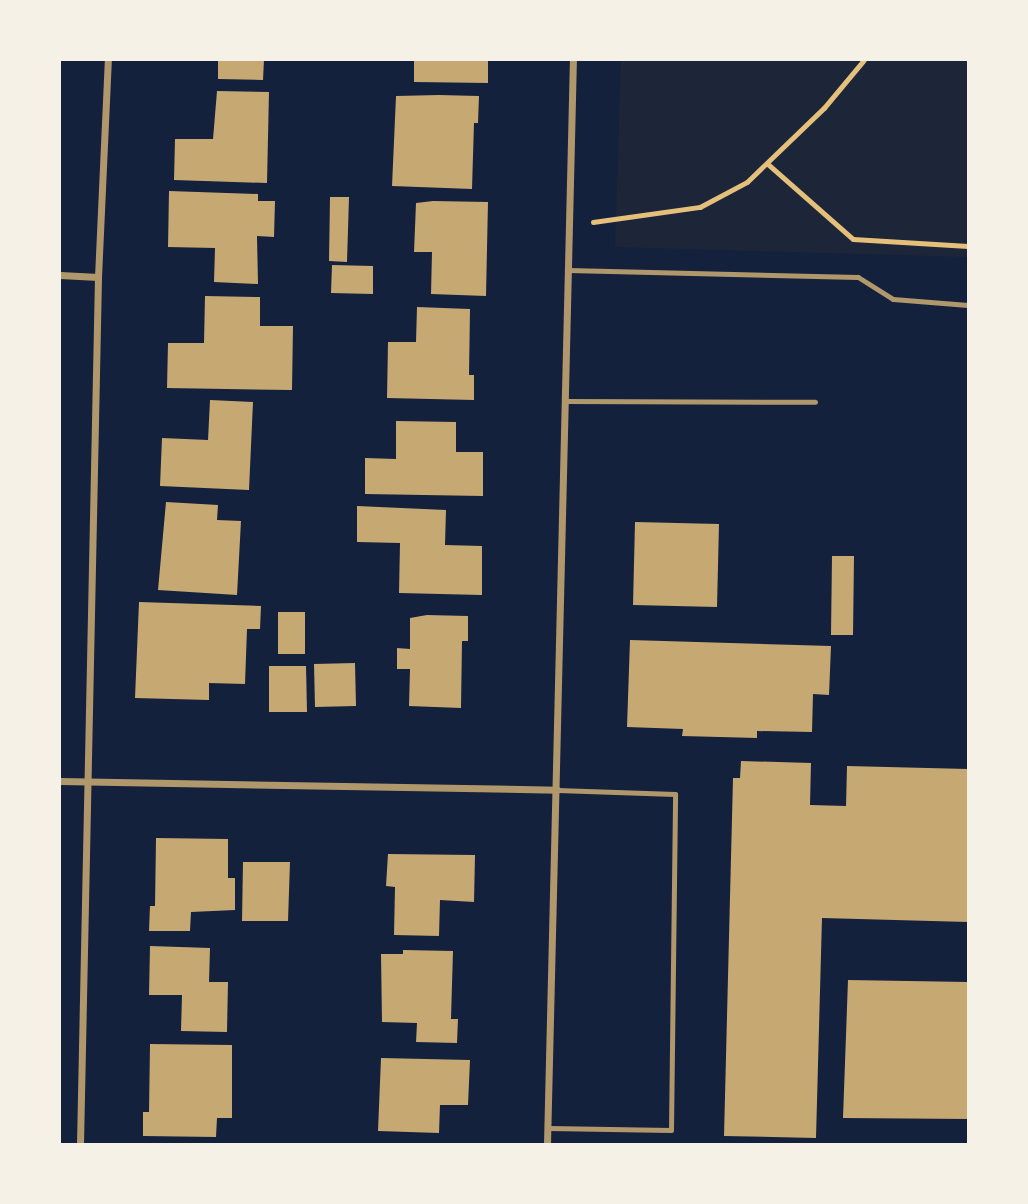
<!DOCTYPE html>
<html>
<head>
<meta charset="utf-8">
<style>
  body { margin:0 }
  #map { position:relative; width:1028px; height:1204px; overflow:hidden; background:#14213d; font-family:Inter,sans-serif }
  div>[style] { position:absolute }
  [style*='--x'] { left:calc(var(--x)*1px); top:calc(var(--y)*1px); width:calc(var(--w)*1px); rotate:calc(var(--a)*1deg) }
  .green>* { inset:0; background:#1d2539 }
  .building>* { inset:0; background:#c6a872 }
  .path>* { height:4.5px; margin:-2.25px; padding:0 2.25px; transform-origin:2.25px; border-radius:2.25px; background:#e5c07b }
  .service>* { height:5px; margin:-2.5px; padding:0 2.5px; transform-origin:2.5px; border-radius:2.5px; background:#b1986c }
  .minor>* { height:7px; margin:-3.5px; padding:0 3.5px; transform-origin:3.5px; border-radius:3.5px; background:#b1986c }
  span { translate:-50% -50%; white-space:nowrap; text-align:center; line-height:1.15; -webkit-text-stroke:5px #f6f1e7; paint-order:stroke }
  .frame { position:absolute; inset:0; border:61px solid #f6f1e7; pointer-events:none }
</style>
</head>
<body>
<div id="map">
  <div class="green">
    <i style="clip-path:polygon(621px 60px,968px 60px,968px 257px,615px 247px)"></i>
  </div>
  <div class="building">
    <i style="clip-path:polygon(218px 60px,264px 60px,263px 80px,218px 79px)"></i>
    <i style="clip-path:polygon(414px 60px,488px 60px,488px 83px,414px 82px)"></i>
    <i style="clip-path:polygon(217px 91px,269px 92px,267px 183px,174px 180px,175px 139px,213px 139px)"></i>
    <i style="clip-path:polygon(439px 95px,479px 96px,478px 123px,474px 123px,472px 189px,392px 186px,396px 96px)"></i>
    <i style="clip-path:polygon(169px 191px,258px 194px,258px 201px,275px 201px,274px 237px,257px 236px,258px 284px,214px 282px,215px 248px,168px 247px)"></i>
    <i style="clip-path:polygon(330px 197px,349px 197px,347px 262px,329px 261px)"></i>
    <i style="clip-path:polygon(433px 201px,488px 202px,486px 296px,431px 294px,432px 252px,414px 252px,416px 203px)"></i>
    <i style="clip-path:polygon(332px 265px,373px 266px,373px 294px,331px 293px)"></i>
    <i style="clip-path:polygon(205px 296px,260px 297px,260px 326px,293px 326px,292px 390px,167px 388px,168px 343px,204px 343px)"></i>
    <i style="clip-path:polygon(417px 307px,470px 309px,469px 375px,474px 375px,474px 400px,387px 398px,388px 342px,416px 342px)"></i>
    <i style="clip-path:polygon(210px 400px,253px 402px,249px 490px,160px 486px,162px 438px,208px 440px)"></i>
    <i style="clip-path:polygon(396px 421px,456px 422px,456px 452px,483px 452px,483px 496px,365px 494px,365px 458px,396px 459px)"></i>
    <i style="clip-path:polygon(166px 502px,218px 505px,217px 520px,241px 521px,237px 595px,158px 590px)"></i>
    <i style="clip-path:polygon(357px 506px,446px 510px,445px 545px,482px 546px,482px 595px,399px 593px,400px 543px,357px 542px)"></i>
    <i style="clip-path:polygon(635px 522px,719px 524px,717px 607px,633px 605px)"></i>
    <i style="clip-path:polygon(832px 556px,854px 556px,853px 635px,831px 635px)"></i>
    <i style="clip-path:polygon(139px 602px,261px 606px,260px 629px,247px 629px,245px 684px,209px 683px,209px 700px,135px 698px)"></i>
    <i style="clip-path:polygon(278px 612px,305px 612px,305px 654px,278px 654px)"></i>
    <i style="clip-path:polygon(427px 615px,468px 616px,468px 641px,462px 641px,461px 708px,409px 706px,410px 669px,397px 669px,397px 648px,410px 649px,410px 618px)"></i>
    <i style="clip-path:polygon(630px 640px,831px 646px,829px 695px,813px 694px,812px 732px,757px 731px,757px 738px,682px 736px,683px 729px,627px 727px)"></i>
    <i style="clip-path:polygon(355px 663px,356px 706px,315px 707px,314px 664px)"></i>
    <i style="clip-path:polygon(269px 666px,306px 666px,307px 712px,269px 712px)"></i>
    <i style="clip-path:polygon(741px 761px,811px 763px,810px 805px,846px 806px,847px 766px,968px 769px,968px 922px,822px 918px,816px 1138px,724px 1136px,733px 778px,740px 778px)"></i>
    <i style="clip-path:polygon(156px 838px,228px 839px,228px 878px,235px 878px,235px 910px,191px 912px,190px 931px,149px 931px,150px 906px,155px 906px)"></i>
    <i style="clip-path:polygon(388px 854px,475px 855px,474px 902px,440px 900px,439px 936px,394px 935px,395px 887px,386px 886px)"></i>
    <i style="clip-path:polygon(243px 862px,290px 862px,288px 921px,242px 921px)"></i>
    <i style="clip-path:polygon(150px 946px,210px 948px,209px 982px,228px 982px,227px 1032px,181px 1031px,182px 995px,149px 995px)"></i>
    <i style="clip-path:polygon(403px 950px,453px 951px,451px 1019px,458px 1019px,457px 1043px,416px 1042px,417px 1023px,382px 1022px,381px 954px,403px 954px)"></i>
    <i style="clip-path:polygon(848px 980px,968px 982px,968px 1119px,843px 1118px)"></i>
    <i style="clip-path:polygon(150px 1044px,232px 1045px,232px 1118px,217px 1118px,216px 1137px,143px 1136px,143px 1112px,149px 1112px)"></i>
    <i style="clip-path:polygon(381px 1058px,470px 1060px,468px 1105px,440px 1105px,439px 1133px,378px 1131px)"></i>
  </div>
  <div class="path">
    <i style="--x:768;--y:164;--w:113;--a:41.4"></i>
    <i style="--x:853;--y:239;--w:115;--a:3.5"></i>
    <i style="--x:593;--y:222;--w:108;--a:-8"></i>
    <i style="--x:700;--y:207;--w:53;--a:-28"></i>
    <i style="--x:747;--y:182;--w:107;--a:-43.9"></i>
    <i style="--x:824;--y:108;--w:62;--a:-50.2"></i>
  </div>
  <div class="service">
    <i style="--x:568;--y:270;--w:290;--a:1.4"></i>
    <i style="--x:858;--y:277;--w:41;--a:32.2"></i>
    <i style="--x:893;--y:299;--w:75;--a:4.6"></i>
    <i style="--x:566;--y:401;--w:249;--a:0.2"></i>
    <i style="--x:548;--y:1128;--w:123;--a:0.9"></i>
    <i style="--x:671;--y:1130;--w:336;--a:-89.3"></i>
    <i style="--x:675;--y:794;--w:118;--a:-178.1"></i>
  </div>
  <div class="minor">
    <i style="--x:60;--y:275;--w:38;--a:3"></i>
    <i style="--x:60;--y:781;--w:497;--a:1"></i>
    <i style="--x:80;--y:1144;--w:867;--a:-88.81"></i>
    <i style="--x:98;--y:277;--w:217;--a:-87.4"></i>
    <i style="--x:547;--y:1144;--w:1084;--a:-88.63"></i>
  </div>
  <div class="frame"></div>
</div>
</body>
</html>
